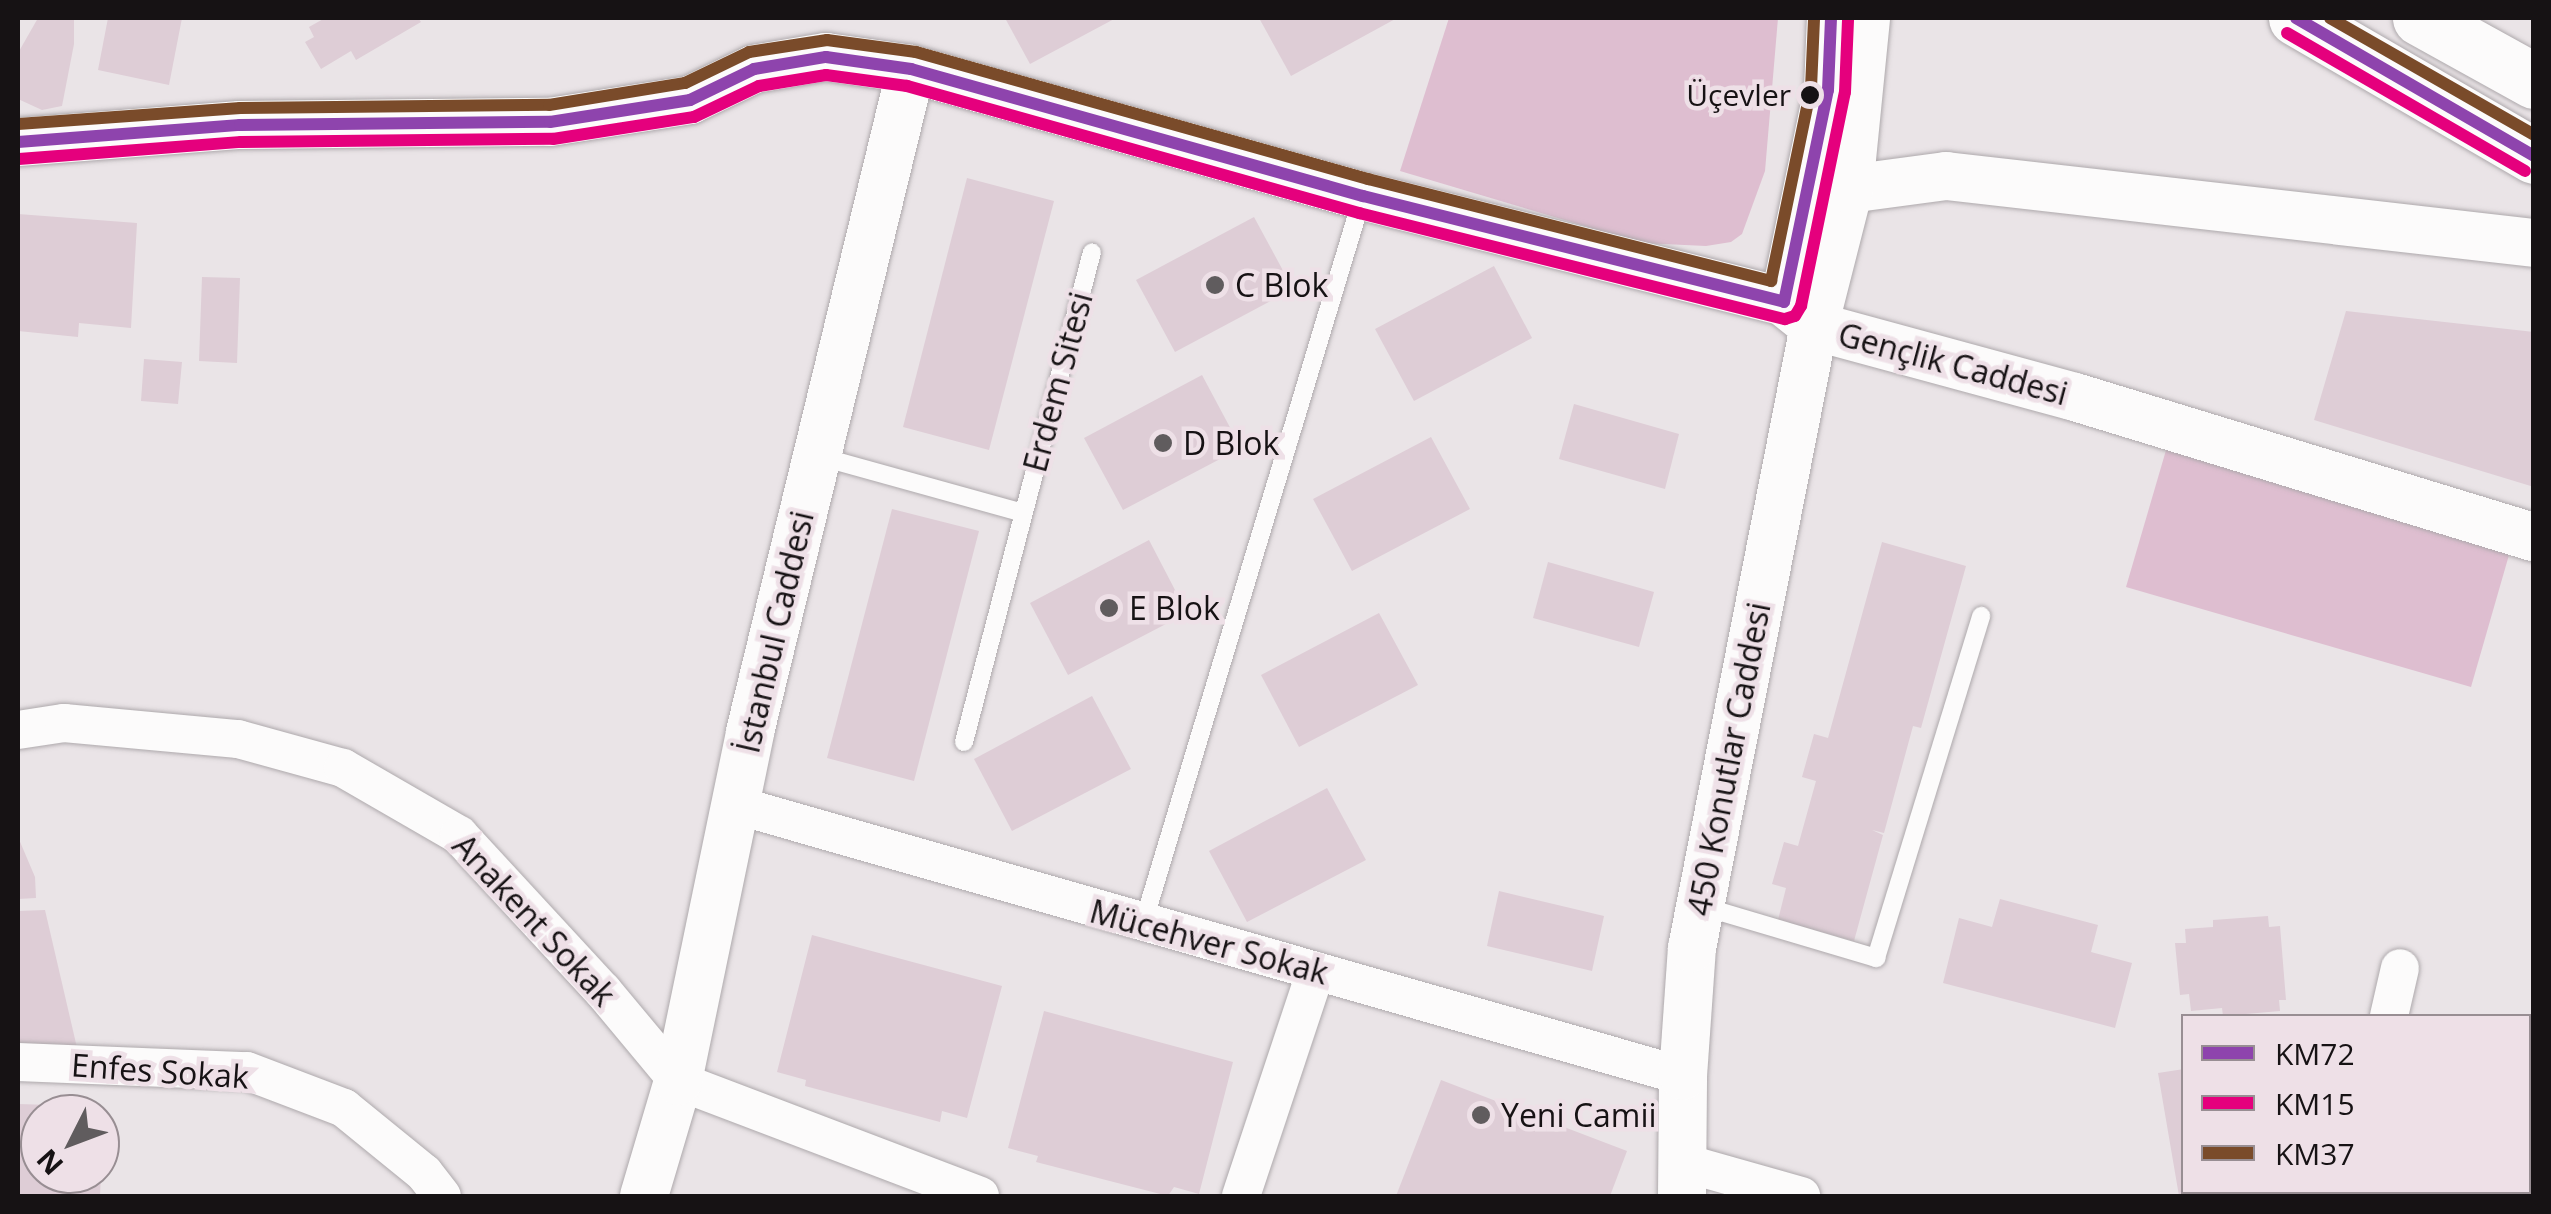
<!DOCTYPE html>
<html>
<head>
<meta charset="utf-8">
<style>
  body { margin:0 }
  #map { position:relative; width:2551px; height:1214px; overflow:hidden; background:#eae4e7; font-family:"Open Sans",sans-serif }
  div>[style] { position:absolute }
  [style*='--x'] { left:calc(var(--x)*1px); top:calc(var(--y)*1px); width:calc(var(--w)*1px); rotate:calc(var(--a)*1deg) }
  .green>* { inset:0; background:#debed0 }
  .building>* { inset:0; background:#decdd6 }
  .roads { filter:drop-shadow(0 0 2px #aea9ac) drop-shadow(0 0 2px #aea9ac) }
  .service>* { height:18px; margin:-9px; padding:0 9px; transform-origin:9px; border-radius:9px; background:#fcfbfb }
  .minor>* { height:38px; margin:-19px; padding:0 19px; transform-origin:19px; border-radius:19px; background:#fcfbfb }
  .tertiary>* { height:48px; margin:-24px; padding:0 24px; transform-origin:24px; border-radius:24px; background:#fcfbfb }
  .primary>* { height:55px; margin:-27.5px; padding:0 27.5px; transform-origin:27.5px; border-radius:27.5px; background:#fcfbfb }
  .bus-1>* { height:12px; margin:-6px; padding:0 6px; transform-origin:6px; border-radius:6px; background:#8e44ad }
  .bus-2>* { height:12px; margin:-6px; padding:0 6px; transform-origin:6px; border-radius:6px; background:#e5007d }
  .bus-3>* { height:12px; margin:-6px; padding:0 6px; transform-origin:6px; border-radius:6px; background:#7a4b2a }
  .dots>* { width:28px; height:28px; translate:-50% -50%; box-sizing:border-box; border:5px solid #eee0e7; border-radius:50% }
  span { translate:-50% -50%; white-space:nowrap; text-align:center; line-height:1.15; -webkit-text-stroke:9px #eee0e7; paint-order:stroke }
  .bus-label { font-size:30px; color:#161214 }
  .right { translate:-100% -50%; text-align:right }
  .poi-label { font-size:32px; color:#161214 }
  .left { translate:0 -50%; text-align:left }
  .street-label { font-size:32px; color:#161214 }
  .frame { position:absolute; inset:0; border:20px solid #161214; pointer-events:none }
  .legend { position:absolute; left:2181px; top:1014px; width:350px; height:180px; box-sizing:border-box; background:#eee0e7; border:2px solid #988e93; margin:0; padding:12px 18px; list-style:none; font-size:30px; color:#161214 }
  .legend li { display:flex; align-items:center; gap:20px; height:50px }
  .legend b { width:50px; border:2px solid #988e93 }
  .north { position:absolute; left:20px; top:1094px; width:100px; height:100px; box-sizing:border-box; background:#eee0e7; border:2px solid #988e93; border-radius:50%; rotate:228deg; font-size:28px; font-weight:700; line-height:40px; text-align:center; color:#161214 }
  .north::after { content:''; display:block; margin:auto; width:35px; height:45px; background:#605c5e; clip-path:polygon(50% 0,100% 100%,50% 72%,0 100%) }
</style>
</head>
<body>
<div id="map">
  <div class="green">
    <i style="clip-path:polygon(1449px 18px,1778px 18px,1765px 171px,1742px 234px,1731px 242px,1706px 246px,1642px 243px,1400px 171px)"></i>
    <i style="clip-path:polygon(2169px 440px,2513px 541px,2471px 687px,2126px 587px)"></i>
  </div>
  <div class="building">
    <i style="clip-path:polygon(38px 18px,74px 18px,74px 44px,62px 106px,42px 110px,18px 99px,18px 53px)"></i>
    <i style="clip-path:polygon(108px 18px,182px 18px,169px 85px,98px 70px)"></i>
    <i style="clip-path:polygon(325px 18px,418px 18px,421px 22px,356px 60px,351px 51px,321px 69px,305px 42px,314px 37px,309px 27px)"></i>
    <i style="clip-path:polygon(1005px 18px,1116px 18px,1030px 64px)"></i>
    <i style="clip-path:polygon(1259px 18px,1397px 18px,1291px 76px)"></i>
    <i style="clip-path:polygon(967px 178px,1054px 201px,989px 450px,903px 427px)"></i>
    <i style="clip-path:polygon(18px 214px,137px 223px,131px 328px,79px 323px,78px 337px,18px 331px)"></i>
    <i style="clip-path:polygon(1254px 217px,1293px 289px,1175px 352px,1136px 280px)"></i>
    <i style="clip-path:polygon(1494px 266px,1532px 338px,1414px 401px,1375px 329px)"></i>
    <i style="clip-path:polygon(202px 277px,240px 278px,237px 363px,199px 361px)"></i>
    <i style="clip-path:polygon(2346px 311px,2534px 332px,2534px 487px,2314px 420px)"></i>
    <i style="clip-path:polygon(144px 359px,182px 362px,178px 404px,141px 401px)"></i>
    <i style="clip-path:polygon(1202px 375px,1241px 448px,1123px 510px,1084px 438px)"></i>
    <i style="clip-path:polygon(1574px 404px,1679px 434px,1665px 489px,1559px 459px)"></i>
    <i style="clip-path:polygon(1431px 437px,1470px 509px,1352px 571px,1313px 499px)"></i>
    <i style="clip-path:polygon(892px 509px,979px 531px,914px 781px,827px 758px)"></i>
    <i style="clip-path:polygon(1149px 540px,1187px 613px,1068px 675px,1030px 603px)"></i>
    <i style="clip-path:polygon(1882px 542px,1966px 566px,1921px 728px,1913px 726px,1884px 833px,1872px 830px,1883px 835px,1854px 941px,1778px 920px,1786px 888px,1772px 884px,1784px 842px,1798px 846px,1816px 781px,1802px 777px,1814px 734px,1828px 738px)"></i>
    <i style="clip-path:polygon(1548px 562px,1654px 592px,1639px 647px,1533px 618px)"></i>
    <i style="clip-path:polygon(1379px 613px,1418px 685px,1299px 747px,1261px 675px)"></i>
    <i style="clip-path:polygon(1092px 696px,1131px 769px,1012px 831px,974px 759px)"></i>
    <i style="clip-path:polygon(1327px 788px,1366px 860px,1247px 922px,1209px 851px)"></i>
    <i style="clip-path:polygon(18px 837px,35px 877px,36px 898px,18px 899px)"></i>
    <i style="clip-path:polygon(1499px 891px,1604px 916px,1592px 971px,1487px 946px)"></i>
    <i style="clip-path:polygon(2000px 899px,2098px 925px,2091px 952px,2132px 963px,2115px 1028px,1943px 983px,1959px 918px,1992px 927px)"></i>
    <i style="clip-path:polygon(45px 910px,78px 1052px,18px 1052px,18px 911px)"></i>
    <i style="clip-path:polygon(2268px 916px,2269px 927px,2280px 926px,2286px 1000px,2279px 1000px,2280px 1011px,2223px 1016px,2222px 1008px,2191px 1011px,2189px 994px,2180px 995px,2175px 943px,2186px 943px,2185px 929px,2213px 927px,2213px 920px)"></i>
    <i style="clip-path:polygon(812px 935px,1002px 986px,967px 1118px,942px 1111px,940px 1122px,805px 1086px,806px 1080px,777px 1072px)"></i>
    <i style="clip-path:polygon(1044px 1011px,1233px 1062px,1199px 1194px,1174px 1187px,1168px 1196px,1036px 1162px,1038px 1156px,1008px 1148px)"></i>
    <i style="clip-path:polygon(2184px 1069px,2184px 1192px,2251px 1192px,2252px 1196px,2179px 1196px,2158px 1073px)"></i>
    <i style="clip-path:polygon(1441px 1080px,1627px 1151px,1610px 1196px,1396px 1196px)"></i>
    <i style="clip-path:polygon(18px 1104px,85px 1106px,84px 1114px,40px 1114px,40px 1174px,101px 1174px,100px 1196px,18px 1196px)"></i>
    <i style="clip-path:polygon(2528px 1190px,2534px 1196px,2419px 1196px,2421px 1192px)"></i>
  </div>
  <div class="roads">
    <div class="service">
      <i style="--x:818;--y:456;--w:213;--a:15.5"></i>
      <i style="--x:964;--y:742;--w:506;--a:-75.36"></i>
      <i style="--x:1701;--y:906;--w:183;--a:16.5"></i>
      <i style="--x:1876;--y:958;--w:358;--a:-72.9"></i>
      <i style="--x:1143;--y:924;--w:758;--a:-73.21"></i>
    </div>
    <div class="minor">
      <i style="--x:18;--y:730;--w:47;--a:-8.7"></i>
      <i style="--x:64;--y:723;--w:175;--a:5.3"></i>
      <i style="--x:238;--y:739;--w:109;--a:15.4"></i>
      <i style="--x:343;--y:768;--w:134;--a:30"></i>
      <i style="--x:459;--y:835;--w:212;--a:47.3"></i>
      <i style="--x:603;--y:991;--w:117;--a:50.2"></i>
      <i style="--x:678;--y:1081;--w:323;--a:20.8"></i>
      <i style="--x:736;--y:805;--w:985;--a:15.97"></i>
      <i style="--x:2389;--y:1016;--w:49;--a:-77.1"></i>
      <i style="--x:18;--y:1062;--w:229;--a:2.3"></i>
      <i style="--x:247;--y:1071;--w:104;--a:20.9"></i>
      <i style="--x:344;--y:1108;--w:103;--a:39.1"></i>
      <i style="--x:424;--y:1173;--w:29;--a:52"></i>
      <i style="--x:2528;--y:1114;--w:7;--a:27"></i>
      <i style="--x:1681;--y:1162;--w:125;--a:15.8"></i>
      <i style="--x:1241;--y:1196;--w:237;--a:-71.6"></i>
      <i style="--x:2349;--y:1196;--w:4;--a:-76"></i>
    </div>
    <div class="tertiary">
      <i style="--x:18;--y:142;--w:223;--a:-4.4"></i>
      <i style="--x:240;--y:125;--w:310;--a:-0.6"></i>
      <i style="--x:550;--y:122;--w:142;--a:-8.9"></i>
      <i style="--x:690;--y:100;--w:71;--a:-25.8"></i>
      <i style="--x:754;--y:69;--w:73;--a:-9.5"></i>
      <i style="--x:826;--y:57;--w:86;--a:8"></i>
      <i style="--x:911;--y:69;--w:470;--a:15.7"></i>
      <i style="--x:1363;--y:196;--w:434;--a:14.1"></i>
      <i style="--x:1784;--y:302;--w:38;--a:39"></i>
      <i style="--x:1814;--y:326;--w:270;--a:15.2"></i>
      <i style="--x:2075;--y:397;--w:480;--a:17"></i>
      <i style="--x:1849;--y:189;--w:98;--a:-7.6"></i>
      <i style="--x:1946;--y:176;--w:592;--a:6.5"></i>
      <i style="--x:1784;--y:302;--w:217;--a:-78.3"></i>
      <i style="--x:1828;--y:90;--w:72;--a:-87.6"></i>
      <i style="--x:644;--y:1196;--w:120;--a:-73.5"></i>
      <i style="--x:678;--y:1081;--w:356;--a:-78.3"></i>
      <i style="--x:750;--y:732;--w:682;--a:-76.35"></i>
      <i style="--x:1682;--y:1196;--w:120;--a:-89.5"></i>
      <i style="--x:1683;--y:1076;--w:128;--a:-86"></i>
      <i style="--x:1692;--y:948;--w:634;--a:-78.9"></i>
      <i style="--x:1814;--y:326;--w:141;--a:-75.7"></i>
      <i style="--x:1849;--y:189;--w:172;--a:-84.3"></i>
    </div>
    <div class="primary">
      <i style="--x:2296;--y:18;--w:275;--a:30.1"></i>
      <i style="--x:2420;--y:18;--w:130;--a:28.9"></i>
    </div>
  </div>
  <div class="bus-1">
    <i style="--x:2296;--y:18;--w:275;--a:30.1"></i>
    <i style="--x:18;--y:142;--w:223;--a:-4.4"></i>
    <i style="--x:240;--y:125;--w:310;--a:-0.6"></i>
    <i style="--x:550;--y:122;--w:142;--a:-8.9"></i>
    <i style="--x:690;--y:100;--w:71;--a:-25.8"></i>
    <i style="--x:754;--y:69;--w:73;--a:-9.5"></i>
    <i style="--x:826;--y:57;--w:86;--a:8"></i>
    <i style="--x:911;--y:69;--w:470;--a:15.7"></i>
    <i style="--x:1363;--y:196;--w:434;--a:14.1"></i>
    <i style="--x:1784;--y:302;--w:217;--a:-78.3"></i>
    <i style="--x:1828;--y:90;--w:72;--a:-87.6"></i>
  </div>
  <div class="bus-2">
    <i style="--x:2287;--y:33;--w:275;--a:30.1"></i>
    <i style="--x:19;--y:159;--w:223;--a:-4.4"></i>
    <i style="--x:241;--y:142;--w:312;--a:-0.6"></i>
    <i style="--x:553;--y:139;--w:143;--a:-8.9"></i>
    <i style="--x:694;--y:117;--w:72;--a:-25.5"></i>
    <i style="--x:759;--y:86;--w:68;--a:-9.3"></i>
    <i style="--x:826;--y:75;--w:82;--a:7.7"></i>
    <i style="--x:907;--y:86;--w:470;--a:15.7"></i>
    <i style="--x:1359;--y:213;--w:439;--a:14"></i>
    <i style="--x:1785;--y:319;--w:10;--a:-17"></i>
    <i style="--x:1795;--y:316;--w:12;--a:-59"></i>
    <i style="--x:1801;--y:306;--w:218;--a:-78.4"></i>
    <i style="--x:1845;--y:92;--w:73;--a:-87.6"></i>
  </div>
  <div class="bus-3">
    <i style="--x:2330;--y:18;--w:235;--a:29.8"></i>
    <i style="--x:18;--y:124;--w:223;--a:-4.1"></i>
    <i style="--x:240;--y:108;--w:309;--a:-0.6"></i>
    <i style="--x:549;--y:105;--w:138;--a:-9.2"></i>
    <i style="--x:685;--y:83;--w:71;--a:-25.8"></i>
    <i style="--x:749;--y:52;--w:79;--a:-8.7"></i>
    <i style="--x:827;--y:40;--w:90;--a:7.7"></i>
    <i style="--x:916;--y:52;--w:470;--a:15.7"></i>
    <i style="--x:1368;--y:179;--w:416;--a:14.2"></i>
    <i style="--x:1771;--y:281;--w:197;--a:-78.3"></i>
    <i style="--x:1811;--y:88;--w:70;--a:-87.5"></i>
  </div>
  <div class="dots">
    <i style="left:1810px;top:95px;background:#161214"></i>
    <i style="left:1215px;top:285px;background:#605c5e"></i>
    <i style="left:1163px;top:443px;background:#605c5e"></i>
    <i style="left:1109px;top:608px;background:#605c5e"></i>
    <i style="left:1481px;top:1115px;background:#605c5e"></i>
  </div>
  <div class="bus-label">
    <span class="right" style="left:1791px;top:95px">Üçevler</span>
  </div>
  <div class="poi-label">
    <span class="left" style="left:1235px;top:285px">C Blok</span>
    <span class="left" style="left:1183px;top:443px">D Blok</span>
    <span class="left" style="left:1129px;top:608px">E Blok</span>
    <span class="left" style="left:1501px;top:1115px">Yeni Camii</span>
  </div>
  <div class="street-label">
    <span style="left:1953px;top:364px;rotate:15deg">Gençlik Caddesi</span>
    <span style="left:1058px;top:382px;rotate:-75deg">Erdem Sitesi</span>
    <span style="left:775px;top:632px;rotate:-77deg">İstanbul Caddesi</span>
    <span style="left:1729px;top:759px;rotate:-79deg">450 Konutlar Caddesi</span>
    <span style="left:534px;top:920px;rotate:47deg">Anakent Sokak</span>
    <span style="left:1209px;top:942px;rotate:15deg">Mücehver Sokak</span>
    <span style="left:160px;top:1071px;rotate:4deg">Enfes Sokak</span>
  </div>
  <div class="frame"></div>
  <ul class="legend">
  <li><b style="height:12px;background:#8e44ad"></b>KM72</li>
  <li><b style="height:12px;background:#e5007d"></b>KM15</li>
  <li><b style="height:12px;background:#7a4b2a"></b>KM37</li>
  </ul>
  <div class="north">N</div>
</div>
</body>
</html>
